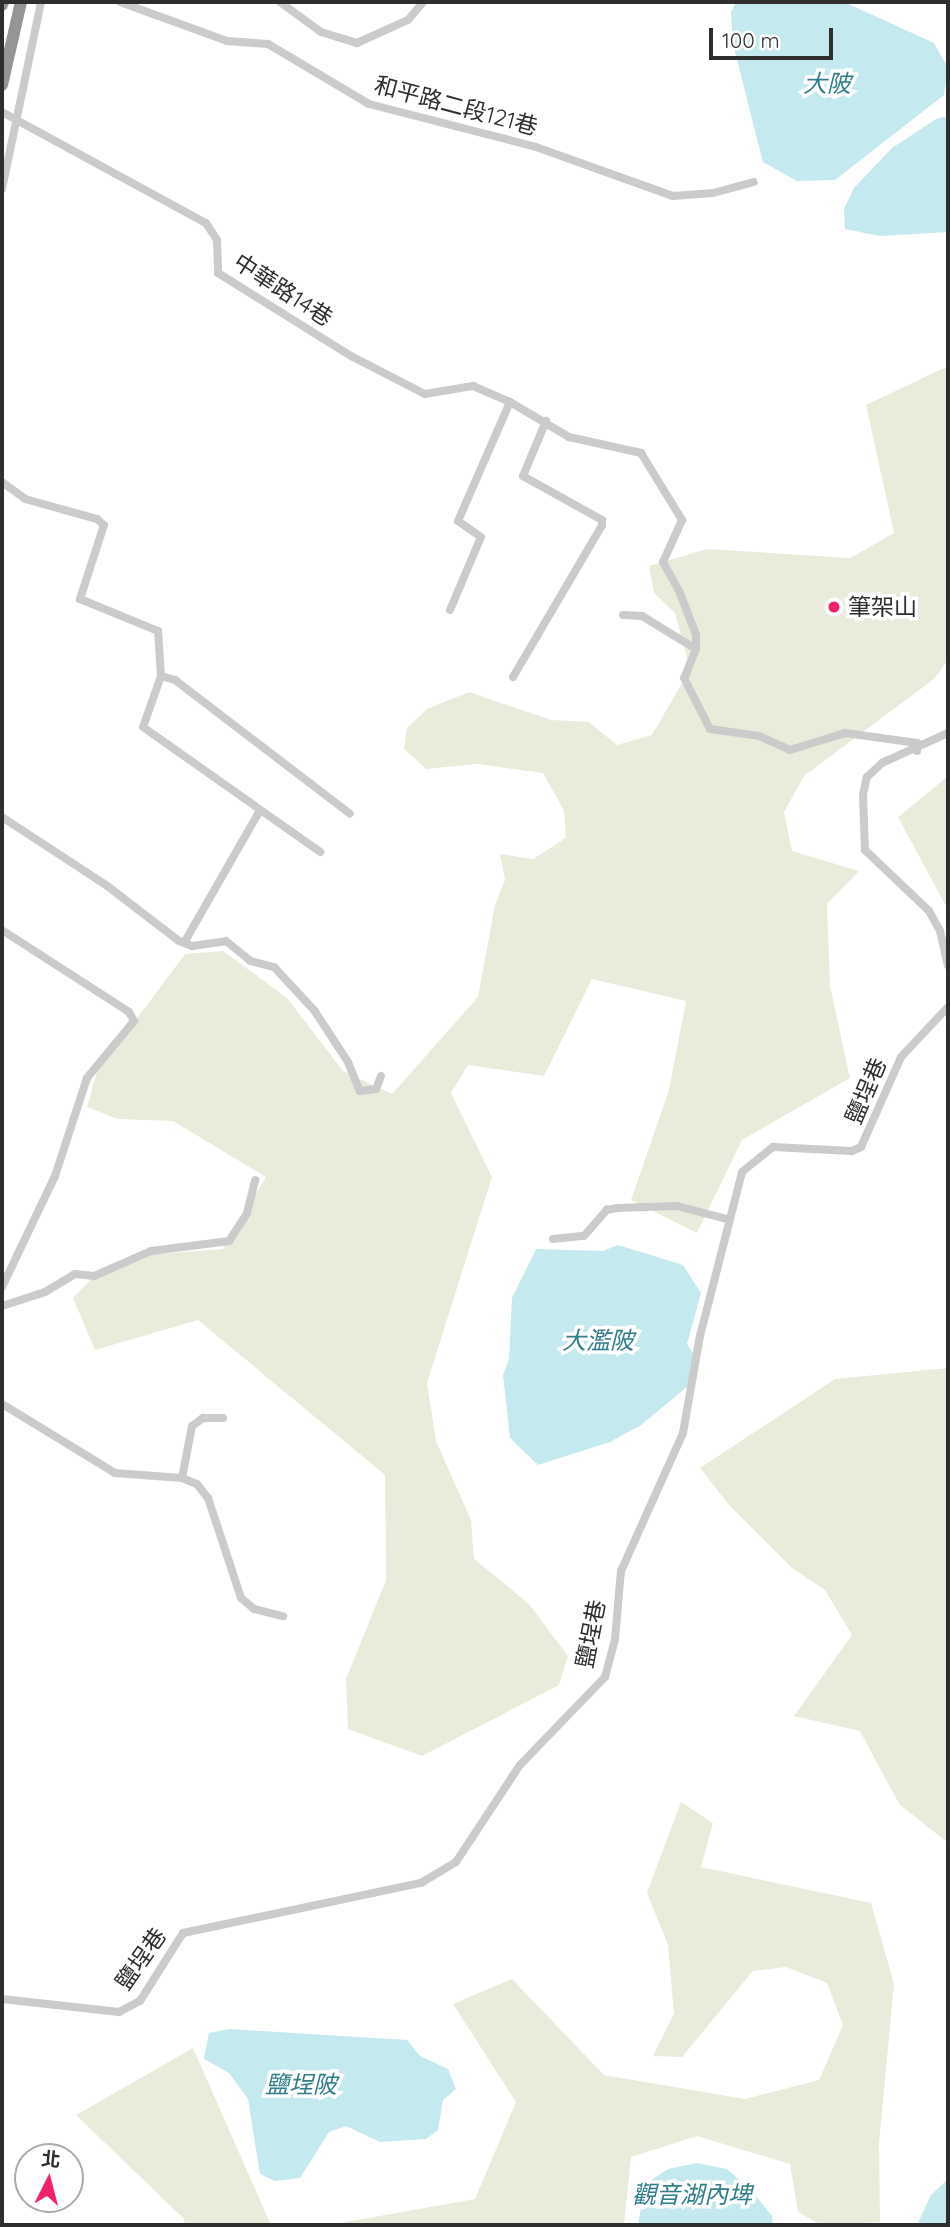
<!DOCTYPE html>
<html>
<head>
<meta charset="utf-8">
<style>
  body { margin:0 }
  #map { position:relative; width:950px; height:2227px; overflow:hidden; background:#fff; font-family:Quicksand,"Noto Sans TC",sans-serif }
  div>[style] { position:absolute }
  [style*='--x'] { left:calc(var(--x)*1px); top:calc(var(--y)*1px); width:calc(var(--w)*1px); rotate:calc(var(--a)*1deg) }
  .green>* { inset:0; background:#e9ecda }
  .water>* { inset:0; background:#c4e9ee }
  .minor>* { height:8px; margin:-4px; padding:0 4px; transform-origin:4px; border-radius:4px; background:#cbcbcb }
  .highway>* { height:12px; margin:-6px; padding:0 6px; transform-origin:6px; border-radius:6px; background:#959595 }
  .dots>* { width:19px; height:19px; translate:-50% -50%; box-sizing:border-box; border:4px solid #fff; border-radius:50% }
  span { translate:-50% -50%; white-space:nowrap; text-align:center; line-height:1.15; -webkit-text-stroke:7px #fff; paint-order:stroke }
  .street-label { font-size:23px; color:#2e2e2e }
  .poi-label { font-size:23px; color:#2e2e2e }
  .left { translate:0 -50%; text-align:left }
  .water-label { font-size:24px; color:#317e89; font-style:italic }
  .frame { position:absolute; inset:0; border:4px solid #2e2e2e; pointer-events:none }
  .north { position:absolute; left:14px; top:2143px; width:70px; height:70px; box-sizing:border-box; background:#fff; border:2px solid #ababab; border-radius:50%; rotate:6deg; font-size:19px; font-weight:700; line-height:28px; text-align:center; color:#2e2e2e }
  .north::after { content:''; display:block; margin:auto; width:24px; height:32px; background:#f32168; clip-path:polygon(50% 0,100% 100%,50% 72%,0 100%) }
  .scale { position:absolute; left:709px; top:28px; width:124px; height:32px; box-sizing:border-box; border:4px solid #2e2e2e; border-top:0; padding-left:9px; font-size:21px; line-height:24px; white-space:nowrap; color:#2e2e2e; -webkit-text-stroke:5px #fff; paint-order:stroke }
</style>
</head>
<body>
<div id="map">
  <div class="green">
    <i style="clip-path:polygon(948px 366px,948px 660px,934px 679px,804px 776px,784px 812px,792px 851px,859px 871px,827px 904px,830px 986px,850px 1078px,742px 1140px,697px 1233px,631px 1200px,669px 1090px,686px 1001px,592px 979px,544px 1076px,468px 1065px,451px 1093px,492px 1177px,427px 1383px,436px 1441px,471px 1520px,474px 1559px,529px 1604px,568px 1656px,559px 1685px,422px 1756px,348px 1729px,346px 1679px,386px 1580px,385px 1475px,198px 1320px,95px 1350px,73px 1298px,95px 1275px,131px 1256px,223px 1249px,266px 1177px,173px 1121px,117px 1119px,87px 1107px,97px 1072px,185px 954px,223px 951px,287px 998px,343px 1071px,392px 1094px,478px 997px,495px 905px,505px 880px,500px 854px,533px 859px,566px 838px,564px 811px,543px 773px,478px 764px,426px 769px,404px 749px,407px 728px,427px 709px,469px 692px,551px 720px,589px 722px,617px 745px,652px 735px,690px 669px,675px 613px,654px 593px,649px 566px,707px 549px,850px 558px,894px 533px,866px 405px)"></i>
    <i style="clip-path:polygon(948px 776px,948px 910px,898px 817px)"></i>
    <i style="clip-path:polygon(948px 1368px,948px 1843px,899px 1804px,860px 1731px,794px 1716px,852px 1635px,825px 1590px,792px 1568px,729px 1505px,700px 1468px,835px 1379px)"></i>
    <i style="clip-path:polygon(681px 1802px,713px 1823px,701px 1867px,871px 1903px,894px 1984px,879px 2143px,880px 2222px,821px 2225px,798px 2212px,790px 2164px,697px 2136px,631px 2157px,624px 2225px,329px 2225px,475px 2199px,516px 2102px,453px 2004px,512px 1979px,604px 2075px,745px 2099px,819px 2080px,843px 2025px,827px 1983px,786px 1967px,753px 1971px,682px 2057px,653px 2056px,674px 2013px,668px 1945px,647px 1893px)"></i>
    <i style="clip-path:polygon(193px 2048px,271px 2225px,185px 2225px,184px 2219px,76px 2115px)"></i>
  </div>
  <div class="water">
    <i style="clip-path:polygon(736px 2px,844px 2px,934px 43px,948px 68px,944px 95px,835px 180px,797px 181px,763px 162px,733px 44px,731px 12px)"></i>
    <i style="clip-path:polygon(948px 116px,948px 232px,880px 236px,845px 229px,844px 209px,854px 188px,892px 148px,936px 119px)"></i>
    <i style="clip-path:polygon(618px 1245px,683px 1265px,701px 1293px,687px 1344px,694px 1355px,688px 1386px,641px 1425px,610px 1442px,538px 1465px,510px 1438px,503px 1375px,509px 1359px,512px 1298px,536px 1249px,603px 1251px)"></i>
    <i style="clip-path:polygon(229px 2029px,407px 2040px,420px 2056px,448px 2069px,456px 2089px,443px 2100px,438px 2130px,426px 2139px,380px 2142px,346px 2126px,329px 2132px,300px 2178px,275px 2181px,260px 2174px,248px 2099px,229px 2073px,204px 2059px,209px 2033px)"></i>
    <i style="clip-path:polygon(697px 2163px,727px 2169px,752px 2191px,772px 2216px,773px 2225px,638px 2225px,645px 2184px,668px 2169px)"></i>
    <i style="clip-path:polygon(948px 2179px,948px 2225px,917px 2225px,931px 2195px)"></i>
  </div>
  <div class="minor">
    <i style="--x:120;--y:2;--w:114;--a:20"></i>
    <i style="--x:227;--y:41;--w:41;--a:4.2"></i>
    <i style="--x:268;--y:44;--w:117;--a:30.7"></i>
    <i style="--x:369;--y:104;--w:172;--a:14.4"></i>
    <i style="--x:536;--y:147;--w:145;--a:19.7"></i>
    <i style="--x:673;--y:196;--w:40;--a:-4.3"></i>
    <i style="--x:713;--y:193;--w:42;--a:-15"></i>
    <i style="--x:280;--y:2;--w:51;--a:36.2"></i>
    <i style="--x:321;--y:32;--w:38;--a:17"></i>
    <i style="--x:357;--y:43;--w:56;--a:-24.3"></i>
    <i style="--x:408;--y:20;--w:23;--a:-50"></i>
    <i style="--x:2;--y:112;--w:232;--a:28.6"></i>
    <i style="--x:206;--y:223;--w:20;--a:57"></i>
    <i style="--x:217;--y:240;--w:33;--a:88"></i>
    <i style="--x:218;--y:273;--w:157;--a:32"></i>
    <i style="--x:351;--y:356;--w:83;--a:27.2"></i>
    <i style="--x:425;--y:394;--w:49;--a:-9.5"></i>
    <i style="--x:473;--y:386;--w:40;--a:23.4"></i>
    <i style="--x:510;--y:402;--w:69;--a:30.7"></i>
    <i style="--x:569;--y:437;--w:74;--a:12.5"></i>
    <i style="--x:641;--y:453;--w:79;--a:58.5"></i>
    <i style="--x:682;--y:520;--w:46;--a:114.3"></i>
    <i style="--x:663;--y:562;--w:35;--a:61"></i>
    <i style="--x:680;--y:593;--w:45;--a:69.1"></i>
    <i style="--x:696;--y:635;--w:14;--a:90"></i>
    <i style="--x:696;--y:649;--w:31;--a:112"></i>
    <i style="--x:684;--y:678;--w:57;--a:63"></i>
    <i style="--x:710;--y:729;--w:49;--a:8.1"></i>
    <i style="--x:759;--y:736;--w:34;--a:24"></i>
    <i style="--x:790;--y:750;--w:58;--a:-17.2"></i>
    <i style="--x:845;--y:733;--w:73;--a:7.9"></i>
    <i style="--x:917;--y:743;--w:8;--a:90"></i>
    <i style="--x:2;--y:189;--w:191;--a:-78.2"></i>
    <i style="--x:2;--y:482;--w:29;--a:36"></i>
    <i style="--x:25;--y:499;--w:75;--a:15.5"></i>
    <i style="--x:97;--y:519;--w:9;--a:41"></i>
    <i style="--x:104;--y:525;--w:78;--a:108"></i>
    <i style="--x:80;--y:599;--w:84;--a:22.3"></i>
    <i style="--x:158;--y:631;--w:45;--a:86.2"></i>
    <i style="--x:161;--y:676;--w:54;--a:109.4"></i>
    <i style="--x:143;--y:727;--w:217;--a:35.2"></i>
    <i style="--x:450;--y:610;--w:79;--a:-67"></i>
    <i style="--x:481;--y:537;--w:28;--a:-145"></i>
    <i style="--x:458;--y:521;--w:130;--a:-66.4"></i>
    <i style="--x:623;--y:615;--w:19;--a:3"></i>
    <i style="--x:642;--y:616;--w:63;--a:31.4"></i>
    <i style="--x:161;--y:676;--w:15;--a:16"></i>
    <i style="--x:175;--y:680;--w:220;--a:37.4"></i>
    <i style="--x:513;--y:677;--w:176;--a:-59.6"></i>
    <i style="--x:602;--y:525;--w:5;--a:-90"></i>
    <i style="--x:602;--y:520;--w:90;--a:-150.9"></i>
    <i style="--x:523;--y:476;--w:60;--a:-67.3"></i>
    <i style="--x:948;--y:733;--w:72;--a:155.6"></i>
    <i style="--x:882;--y:763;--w:21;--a:137"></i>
    <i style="--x:867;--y:777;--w:17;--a:103"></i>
    <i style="--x:863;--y:794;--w:56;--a:88"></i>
    <i style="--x:865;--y:850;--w:88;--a:43.6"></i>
    <i style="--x:929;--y:911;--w:23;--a:61"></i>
    <i style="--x:940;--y:931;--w:35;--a:77"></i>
    <i style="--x:2;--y:817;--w:124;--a:33.2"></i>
    <i style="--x:106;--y:885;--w:92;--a:37.5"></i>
    <i style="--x:179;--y:941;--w:14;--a:21"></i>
    <i style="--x:192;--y:946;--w:34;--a:-8"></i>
    <i style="--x:226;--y:941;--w:32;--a:39"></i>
    <i style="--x:251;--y:961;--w:24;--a:15"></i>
    <i style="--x:274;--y:967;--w:59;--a:47.1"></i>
    <i style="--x:314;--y:1010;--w:62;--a:56.8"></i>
    <i style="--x:348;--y:1062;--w:31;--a:68"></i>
    <i style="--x:360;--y:1091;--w:16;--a:-7"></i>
    <i style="--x:376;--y:1089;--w:14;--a:-69"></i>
    <i style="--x:2;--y:930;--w:151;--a:32.8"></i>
    <i style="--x:129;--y:1012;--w:10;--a:61"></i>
    <i style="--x:134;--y:1021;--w:74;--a:129.5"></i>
    <i style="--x:87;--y:1078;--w:103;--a:108.1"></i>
    <i style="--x:55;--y:1176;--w:123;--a:115.5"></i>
    <i style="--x:184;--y:943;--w:151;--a:-60.2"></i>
    <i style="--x:553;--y:1239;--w:31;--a:-6"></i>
    <i style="--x:584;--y:1236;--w:35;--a:-49"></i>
    <i style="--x:607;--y:1210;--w:10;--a:-11"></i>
    <i style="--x:617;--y:1208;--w:60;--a:-1.9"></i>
    <i style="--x:677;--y:1206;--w:52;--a:14.6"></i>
    <i style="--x:2;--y:1306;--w:45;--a:-18"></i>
    <i style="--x:45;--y:1292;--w:35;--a:-31"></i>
    <i style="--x:75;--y:1274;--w:19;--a:6"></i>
    <i style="--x:94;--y:1276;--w:62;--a:-23.7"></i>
    <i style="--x:151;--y:1251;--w:79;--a:-7.3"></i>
    <i style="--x:229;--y:1241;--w:33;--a:-57"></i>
    <i style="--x:247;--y:1213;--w:34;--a:-76"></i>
    <i style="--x:2;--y:1404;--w:132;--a:31.4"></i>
    <i style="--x:115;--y:1473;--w:67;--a:4.3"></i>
    <i style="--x:182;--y:1478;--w:16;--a:22"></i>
    <i style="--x:197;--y:1484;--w:18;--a:52"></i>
    <i style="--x:208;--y:1498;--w:105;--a:71.7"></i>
    <i style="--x:241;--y:1598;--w:17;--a:40"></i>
    <i style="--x:254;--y:1609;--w:30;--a:14"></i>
    <i style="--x:182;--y:1478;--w:53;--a:-79.1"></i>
    <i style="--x:192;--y:1426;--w:14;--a:-36"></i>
    <i style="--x:203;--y:1418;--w:20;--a:0"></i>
    <i style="--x:2;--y:1999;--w:118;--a:6.3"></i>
    <i style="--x:119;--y:2012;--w:24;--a:-28"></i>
    <i style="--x:140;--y:2001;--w:80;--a:-57.7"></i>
    <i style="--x:183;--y:1933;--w:243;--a:-11.9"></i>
    <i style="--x:421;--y:1883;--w:41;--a:-31"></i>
    <i style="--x:456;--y:1862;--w:116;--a:-56.6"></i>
    <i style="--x:520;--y:1765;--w:122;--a:-46"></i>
    <i style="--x:605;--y:1677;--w:39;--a:-75"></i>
    <i style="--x:615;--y:1639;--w:68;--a:-85"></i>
    <i style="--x:621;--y:1571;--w:151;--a:-65.8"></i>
    <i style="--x:683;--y:1433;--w:98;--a:-80.1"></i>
    <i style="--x:700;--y:1336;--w:169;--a:-75.6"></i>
    <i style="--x:742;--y:1172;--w:40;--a:-39"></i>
    <i style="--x:773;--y:1147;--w:79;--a:2.9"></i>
    <i style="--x:852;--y:1151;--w:10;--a:-24"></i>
    <i style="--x:861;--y:1147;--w:98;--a:-66"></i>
    <i style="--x:901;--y:1057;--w:69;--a:-46.8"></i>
  </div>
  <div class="highway">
    <i style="--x:2;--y:5;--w:3;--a:-72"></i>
    <i style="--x:2;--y:85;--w:85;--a:-77.1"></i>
  </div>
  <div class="dots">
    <i style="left:834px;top:607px;background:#f32168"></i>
  </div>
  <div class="street-label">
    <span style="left:456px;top:106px;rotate:15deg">和平路二段121巷</span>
    <span style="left:283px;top:290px;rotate:33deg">中華路14巷</span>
    <span style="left:866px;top:1091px;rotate:-67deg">鹽埕巷</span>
    <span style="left:591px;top:1634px;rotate:-79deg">鹽埕巷</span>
    <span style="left:141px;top:1959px;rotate:-55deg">鹽埕巷</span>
  </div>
  <div class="poi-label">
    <span class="left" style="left:848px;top:607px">筆架山</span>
  </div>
  <div class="water-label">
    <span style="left:827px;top:84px">大陂</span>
    <span style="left:598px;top:1341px">大濫陂</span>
    <span style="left:301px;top:2085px">鹽埕陂</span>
    <span style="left:692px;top:2195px">觀音湖內埤</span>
  </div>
  <div class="frame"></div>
  <div class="north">北</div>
  <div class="scale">100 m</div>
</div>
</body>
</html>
